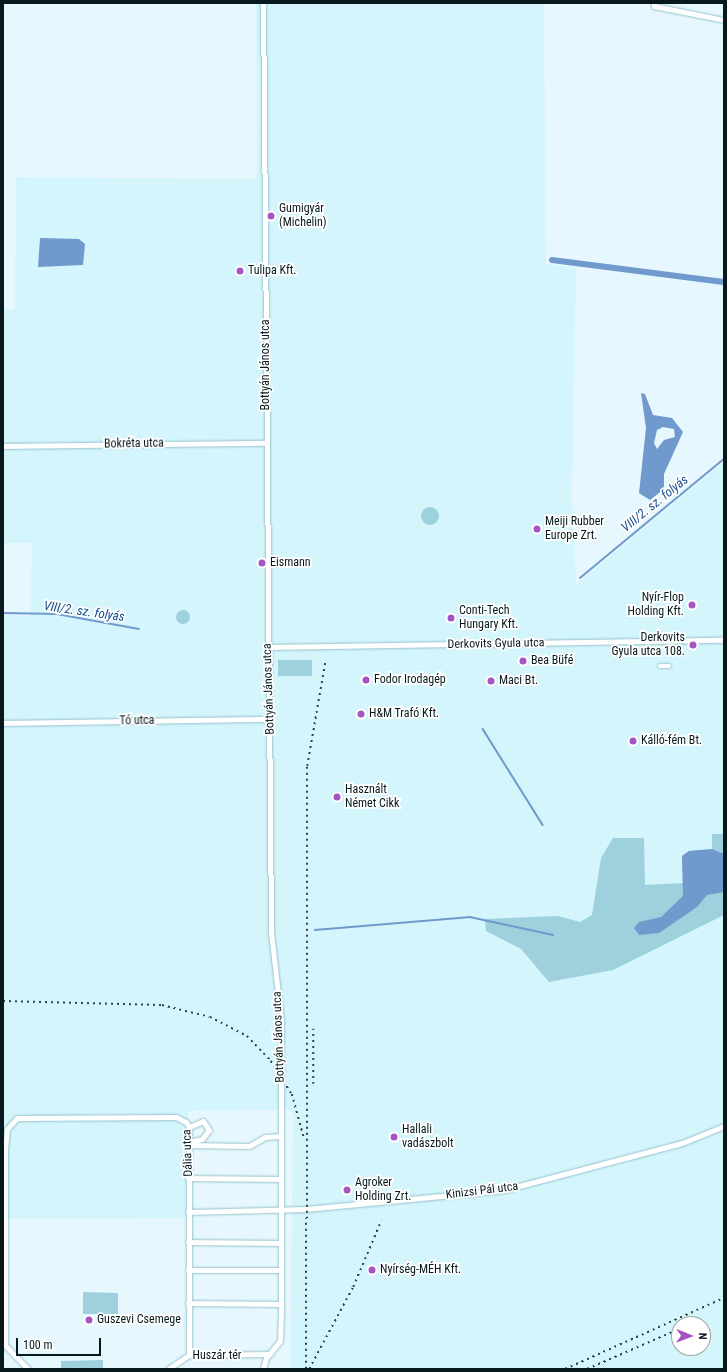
<!DOCTYPE html>
<html>
<head>
<meta charset="utf-8">
<style>
  body { margin:0 }
  #map { position:relative; width:727px; height:1372px; overflow:hidden; background:#e6f8fd; font-family:"Roboto Condensed",sans-serif }
  div>[style] { position:absolute }
  [style*='--x'] { left:calc(var(--x)*1px); top:calc(var(--y)*1px); width:calc(var(--w)*1px); rotate:calc(var(--a)*1deg) }
  .built>* { inset:0; background:#d4f5fc }
  .green>* { inset:0; background:#9ed1dd }
  .round { border-radius:50% }
  .water>* { inset:0; background:#7099cd }
  .stream>* { height:1.5px; margin:-0.75px; padding:0 0.75px; transform-origin:0.75px; border-radius:0.75px; background:#7099cd }
  .canal>* { height:6px; margin:-3px; padding:0 3px; transform-origin:3px; border-radius:3px; background:#7099cd }
  .roads { filter:drop-shadow(0 0 1px #96c3cd) drop-shadow(0 0 1px #96c3cd) }
  .pedestrian>* { height:4px; margin:-2px; padding:0 2px; transform-origin:2px; border-radius:2px; background:#fff }
  .minor>* { height:5px; margin:-2.5px; padding:0 2.5px; transform-origin:2.5px; border-radius:2.5px; background:#fff }
  .rail>* { height:1.5px; margin-top:-0.75px; transform-origin:0; background:repeating-linear-gradient(90deg,#324447 0 2px,transparent 0 6px) }
  .dots>* { width:11px; height:11px; translate:-50% -50%; box-sizing:border-box; border:2px solid #fff; border-radius:50% }
  span { translate:-50% -50%; white-space:nowrap; text-align:center; line-height:1.15; -webkit-text-stroke:3.5px #fff; paint-order:stroke }
  .poi-label { font-size:12px; color:#07191c }
  .left { translate:0 -50%; text-align:left }
  .right { translate:-100% -50%; text-align:right }
  .street-label { font-size:12px; color:#07191c }
  .water-label { font-size:13px; color:#154e8d; font-style:italic }
  .frame { position:absolute; inset:0; border:4px solid #07191c; pointer-events:none }
  .north { position:absolute; left:671px; top:1316px; width:40px; height:40px; box-sizing:border-box; background:#fff; border:1px solid #9ca3a4; border-radius:50%; rotate:91deg; font-size:11px; font-weight:700; line-height:16px; text-align:center; color:#07191c }
  .north::after { content:''; display:block; margin:auto; width:14px; height:18px; background:#a654c3; clip-path:polygon(50% 0,100% 100%,50% 72%,0 100%) }
  .scale { position:absolute; left:16px; top:1338px; width:85px; height:18px; box-sizing:border-box; border:2px solid #07191c; border-top:0; padding-left:5px; font-size:12px; line-height:14px; white-space:nowrap; color:#07191c; -webkit-text-stroke:3px #fff; paint-order:stroke }
</style>
</head>
<body>
<div id="map">
  <div class="built">
    <i style="clip-path:polygon(evenodd,256px 3px,544px 3px,546px 264px,576px 268px,572px 497px,576px 584px,724px 462px,724px 1369px,290px 1369px,293px 1110px,188px 1111px,188px 1218px,3px 1219px,3px 615px,30px 616px,32px 543px,3px 543px,3px 309px,15px 309px,16px 177px,257px 179px,256px 3px,679px 1324px,703px 1324px,703px 1348px,679px 1348px,679px 1324px)"></i>
  </div>
  <div class="green">
    <i class="round" style="left:421px;top:507px;width:18px;height:18px"></i>
    <i class="round" style="left:176px;top:610px;width:14px;height:14px"></i>
    <i style="clip-path:polygon(278px 660px,312px 660px,312px 676px,278px 676px)"></i>
    <i style="clip-path:polygon(712px 834px,724px 834px,724px 915px,613px 970px,549px 982px,521px 949px,486px 931px,485px 919px,558px 916px,580px 922px,592px 915px,601px 858px,613px 838px,644px 838px,645px 885px,683px 883px,682px 856px,689px 851px,712px 849px)"></i>
    <i style="clip-path:polygon(83px 1292px,118px 1293px,118px 1314px,83px 1314px)"></i>
    <i style="clip-path:polygon(103px 1360px,103px 1369px,61px 1369px,61px 1361px)"></i>
  </div>
  <div class="water">
    <i style="clip-path:polygon(40px 238px,79px 239px,85px 244px,83px 265px,38px 267px)"></i>
    <i style="clip-path:polygon(evenodd,641px 393px,645px 394px,653px 415px,672px 418px,683px 432px,664px 474px,664px 489px,650px 500px,639px 493px,646px 428px,641px 393px,663px 427px,674px 429px,675px 437px,664px 440px,657px 449px,654px 443px,657px 430px,663px 427px)"></i>
    <i style="clip-path:polygon(712px 849px,724px 854px,724px 892px,707px 895px,697px 907px,659px 933px,639px 935px,634px 928px,639px 922px,661px 917px,683px 896px,682px 856px,689px 851px)"></i>
  </div>
  <div class="stream">
    <i style="--x:580;--y:578;--w:187;--a:-39.6"></i>
    <i style="--x:3;--y:613;--w:54;--a:1.1"></i>
    <i style="--x:57;--y:614;--w:83;--a:10.4"></i>
    <i style="--x:483;--y:729;--w:113;--a:58"></i>
    <i style="--x:315;--y:930;--w:156;--a:-4.8"></i>
    <i style="--x:470;--y:917;--w:85;--a:12.2"></i>
  </div>
  <div class="canal">
    <i style="--x:552;--y:260;--w:173;--a:7.3"></i>
  </div>
  <div class="roads">
    <div class="pedestrian">
      <i style="--x:660;--y:666;--w:9;--a:0"></i>
    </div>
    <div class="minor">
      <i style="--x:654;--y:3;--w:3;--a:90"></i>
      <i style="--x:654;--y:6;--w:71;--a:11.3"></i>
      <i style="--x:3;--y:446;--w:263;--a:-0.7"></i>
      <i style="--x:267;--y:647;--w:457;--a:-0.9"></i>
      <i style="--x:3;--y:723;--w:267;--a:-0.9"></i>
      <i style="--x:189;--y:1127;--w:15;--a:-23"></i>
      <i style="--x:203;--y:1121;--w:11;--a:56"></i>
      <i style="--x:209;--y:1130;--w:11;--a:128"></i>
      <i style="--x:202;--y:1139;--w:13;--a:167"></i>
      <i style="--x:189;--y:1145;--w:60;--a:1"></i>
      <i style="--x:249;--y:1146;--w:18;--a:-29"></i>
      <i style="--x:265;--y:1137;--w:16;--a:-4"></i>
      <i style="--x:188;--y:1178;--w:93;--a:0.6"></i>
      <i style="--x:188;--y:1212;--w:118;--a:-1.5"></i>
      <i style="--x:306;--y:1209;--w:199;--a:-5.5"></i>
      <i style="--x:504;--y:1190;--w:184;--a:-14.8"></i>
      <i style="--x:682;--y:1143;--w:45;--a:-22"></i>
      <i style="--x:188;--y:1242;--w:93;--a:0.6"></i>
      <i style="--x:188;--y:1270;--w:93;--a:0"></i>
      <i style="--x:188;--y:1303;--w:93;--a:0.6"></i>
      <i style="--x:28;--y:1369;--w:33;--a:-134"></i>
      <i style="--x:5;--y:1345;--w:196;--a:-90"></i>
      <i style="--x:5;--y:1149;--w:20;--a:-84"></i>
      <i style="--x:7;--y:1129;--w:15;--a:-48"></i>
      <i style="--x:17;--y:1118;--w:159;--a:-0.4"></i>
      <i style="--x:176;--y:1117;--w:11;--a:27"></i>
      <i style="--x:186;--y:1122;--w:6;--a:59"></i>
      <i style="--x:189;--y:1127;--w:228;--a:90"></i>
      <i style="--x:168;--y:1369;--w:25;--a:-34"></i>
      <i style="--x:189;--y:1355;--w:81;--a:-0.7"></i>
      <i style="--x:263;--y:1369;--w:11;--a:-75"></i>
      <i style="--x:266;--y:1358;--w:22;--a:-51"></i>
      <i style="--x:280;--y:1341;--w:37;--a:-88"></i>
      <i style="--x:281;--y:1304;--w:284;--a:-90"></i>
      <i style="--x:281;--y:1020;--w:89;--a:-96.5"></i>
      <i style="--x:271;--y:932;--w:929;--a:-90.49"></i>
    </div>
  </div>
  <div class="rail">
    <i style="--x:3;--y:1001;--w:159;--a:1.4"></i>
    <i style="--x:162;--y:1005;--w:49;--a:14"></i>
    <i style="--x:210;--y:1017;--w:42;--a:27.2"></i>
    <i style="--x:247;--y:1036;--w:35;--a:46"></i>
    <i style="--x:271;--y:1061;--w:39;--a:58"></i>
    <i style="--x:292;--y:1094;--w:46;--a:74.7"></i>
    <i style="--x:313;--y:1084;--w:55;--a:-90"></i>
    <i style="--x:306;--y:1369;--w:603;--a:-89.9"></i>
    <i style="--x:307;--y:766;--w:105;--a:-80.1"></i>
    <i style="--x:309;--y:1369;--w:93;--a:-61.8"></i>
    <i style="--x:353;--y:1287;--w:72;--a:-67"></i>
    <i style="--x:565;--y:1369;--w:174;--a:-24.1"></i>
    <i style="--x:587;--y:1369;--w:100;--a:-23.5"></i>
  </div>
  <div class="dots">
    <i style="left:271px;top:216px;background:#a654c3"></i>
    <i style="left:240px;top:271px;background:#a654c3"></i>
    <i style="left:537px;top:529px;background:#a654c3"></i>
    <i style="left:262px;top:563px;background:#a654c3"></i>
    <i style="left:692px;top:605px;background:#a654c3"></i>
    <i style="left:451px;top:618px;background:#a654c3"></i>
    <i style="left:693px;top:645px;background:#a654c3"></i>
    <i style="left:523px;top:661px;background:#a654c3"></i>
    <i style="left:366px;top:680px;background:#a654c3"></i>
    <i style="left:491px;top:681px;background:#a654c3"></i>
    <i style="left:361px;top:714px;background:#a654c3"></i>
    <i style="left:633px;top:741px;background:#a654c3"></i>
    <i style="left:337px;top:797px;background:#a654c3"></i>
    <i style="left:394px;top:1137px;background:#a654c3"></i>
    <i style="left:347px;top:1190px;background:#a654c3"></i>
    <i style="left:372px;top:1270px;background:#a654c3"></i>
    <i style="left:89px;top:1320px;background:#a654c3"></i>
  </div>
  <div class="poi-label">
    <span class="left" style="left:279px;top:216px">Gumigyár<br>(Michelin)</span>
    <span class="left" style="left:248px;top:271px">Tulipa Kft.</span>
    <span class="left" style="left:545px;top:529px">Meiji Rubber<br>Europe Zrt.</span>
    <span class="left" style="left:270px;top:563px">Eismann</span>
    <span class="right" style="left:684px;top:605px">Nyír-Flop<br>Holding Kft.</span>
    <span class="left" style="left:459px;top:618px">Conti-Tech<br>Hungary Kft.</span>
    <span class="right" style="left:685px;top:645px">Derkovits<br>Gyula utca 108.</span>
    <span class="left" style="left:531px;top:661px">Bea Büfé</span>
    <span class="left" style="left:374px;top:680px">Fodor Irodagép</span>
    <span class="left" style="left:499px;top:681px">Maci Bt.</span>
    <span class="left" style="left:369px;top:714px">H&amp;M Trafó Kft.</span>
    <span class="left" style="left:641px;top:741px">Kálló-fém Bt.</span>
    <span class="left" style="left:345px;top:797px">Használt<br>Német Cikk</span>
    <span class="left" style="left:402px;top:1137px">Hallali<br>vadászbolt</span>
    <span class="left" style="left:355px;top:1190px">Agroker<br>Holding Zrt.</span>
    <span class="left" style="left:380px;top:1270px">Nyírség-MÉH Kft.</span>
    <span class="left" style="left:97px;top:1320px">Guszevi Csemege</span>
  </div>
  <div class="street-label">
    <span style="left:266px;top:365px;rotate:-90deg">Bottyán János utca</span>
    <span style="left:134px;top:444px;rotate:-1deg">Bokréta utca</span>
    <span style="left:496px;top:644px;rotate:-1deg">Derkovits Gyula utca</span>
    <span style="left:269px;top:689px;rotate:-92deg">Bottyán János utca</span>
    <span style="left:137px;top:721px;rotate:-1deg">Tó utca</span>
    <span style="left:279px;top:1037px;rotate:-92deg">Bottyán János utca</span>
    <span style="left:188px;top:1153px;rotate:-92deg">Dália utca</span>
    <span style="left:482px;top:1191px;rotate:-7deg">Kinizsi Pál utca</span>
    <span style="left:217px;top:1356px">Huszár tér</span>
  </div>
  <div class="water-label">
    <span style="left:655px;top:504px;rotate:-39deg">VIII/2. sz. folyás</span>
    <span style="left:84px;top:612px;rotate:8deg">VIII/2. sz. folyás</span>
  </div>
  <div class="frame"></div>
  <div class="north">N</div>
  <div class="scale">100 m</div>
</div>
</body>
</html>
